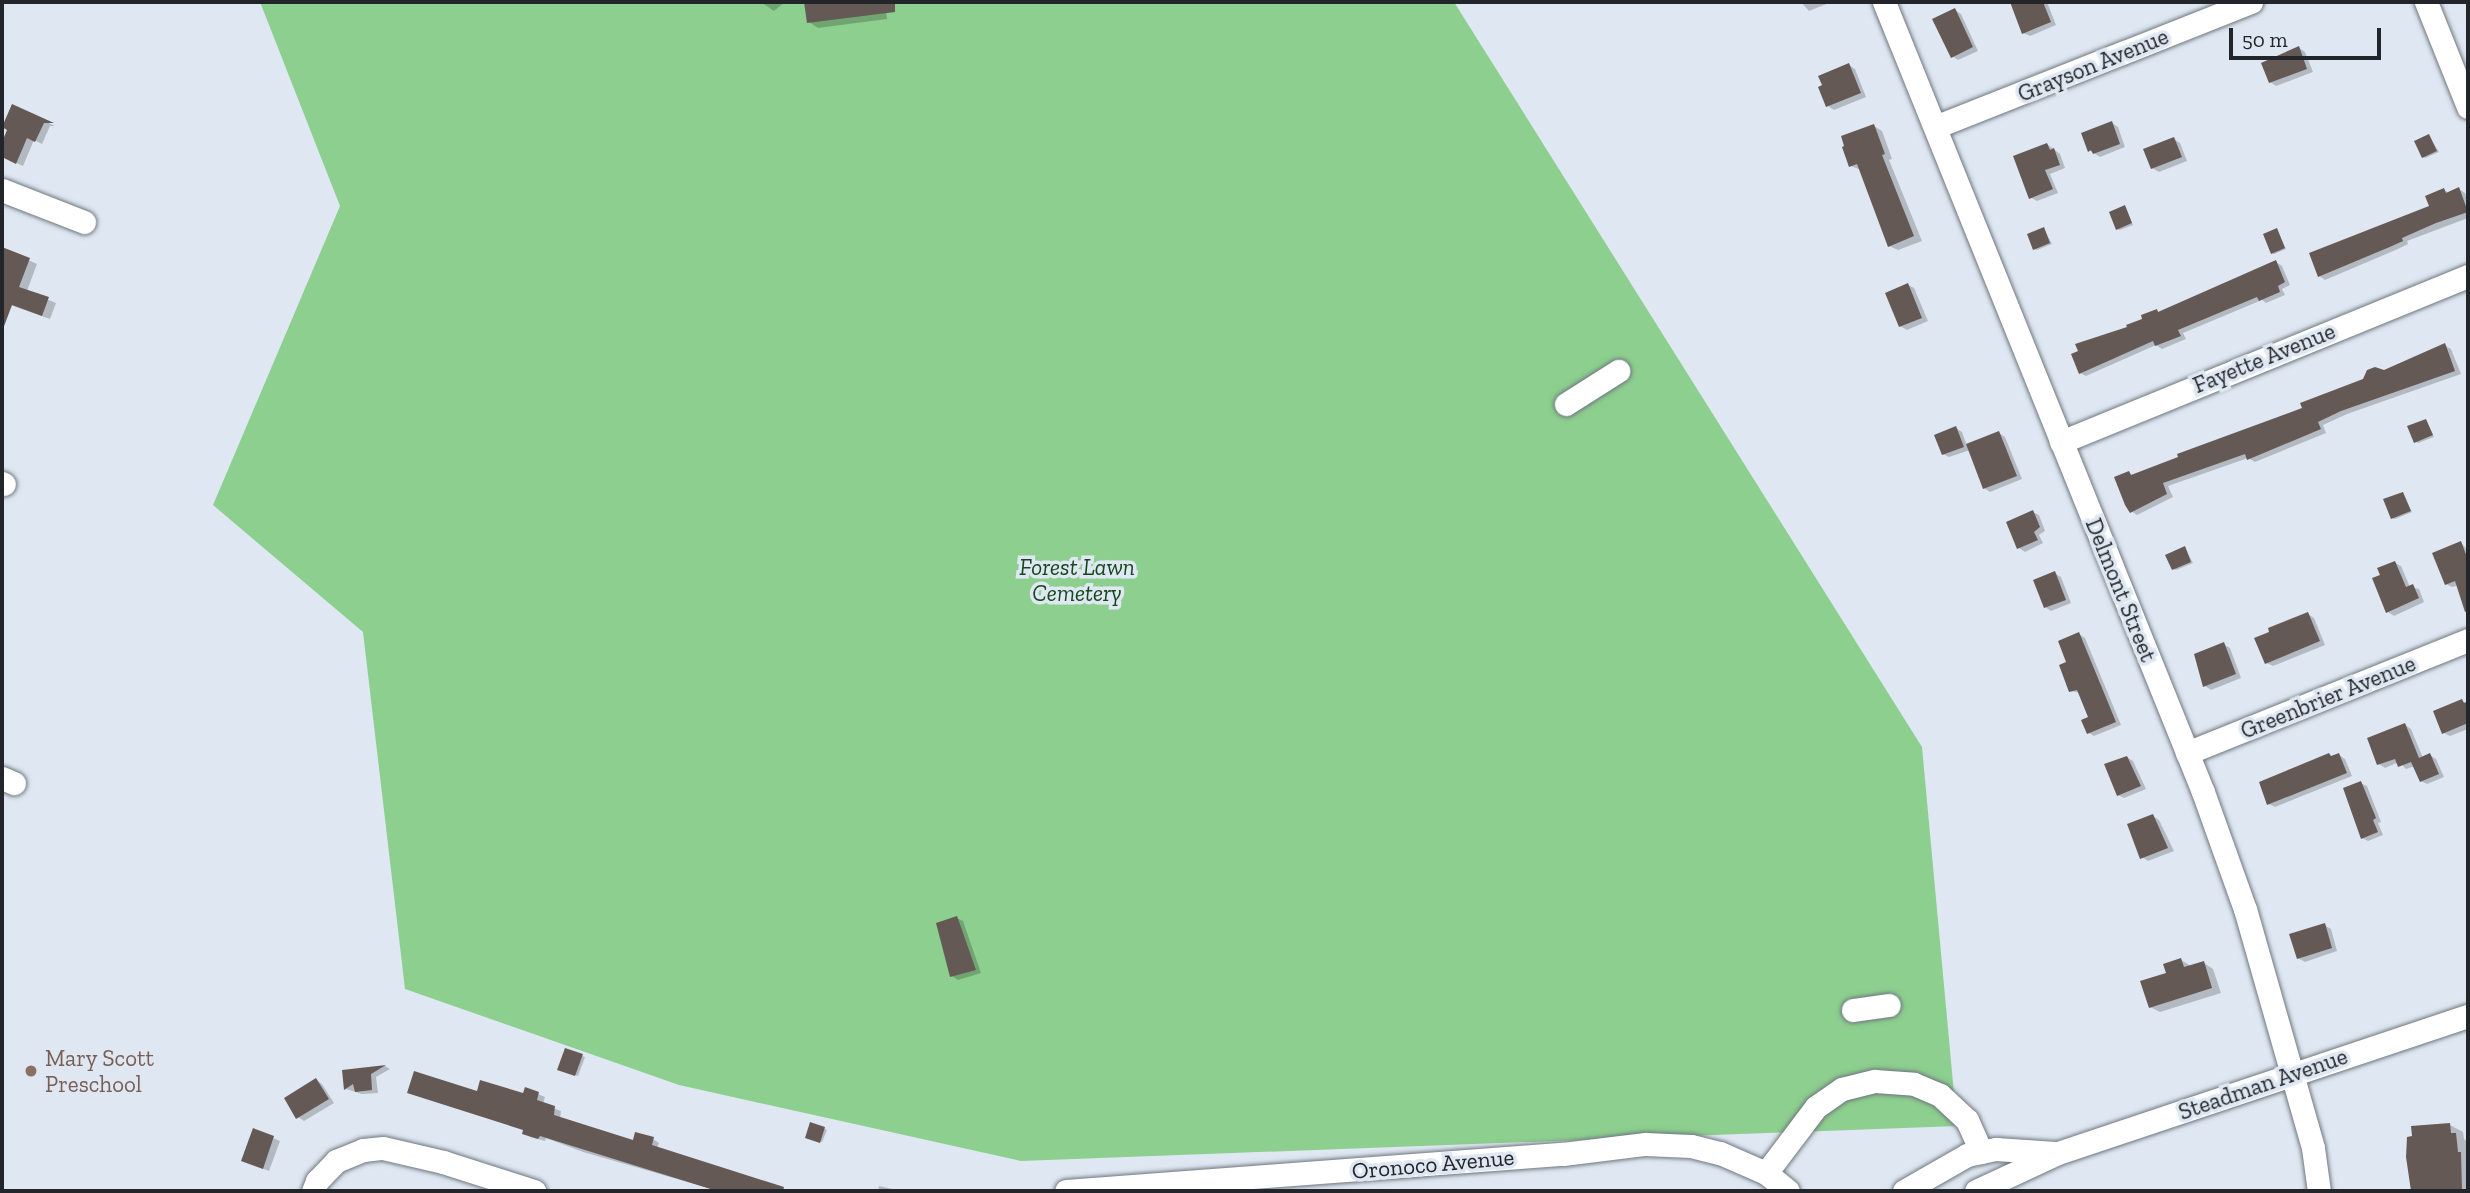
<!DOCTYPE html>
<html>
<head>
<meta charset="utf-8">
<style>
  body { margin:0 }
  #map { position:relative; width:2470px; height:1193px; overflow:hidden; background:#dfe8f2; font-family:"Zilla Slab",serif }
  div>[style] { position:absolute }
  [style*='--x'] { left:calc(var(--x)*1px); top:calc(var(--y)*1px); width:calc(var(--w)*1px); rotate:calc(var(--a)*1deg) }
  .green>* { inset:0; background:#8dcf8f }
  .shadow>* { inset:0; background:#0003 }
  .building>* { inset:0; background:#655955 }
  .roads { filter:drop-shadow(0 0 2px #6f767f) drop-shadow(0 0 2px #6f767f) }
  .minor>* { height:23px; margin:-11.5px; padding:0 11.5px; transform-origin:11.5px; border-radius:11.5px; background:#fff }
  .dots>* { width:19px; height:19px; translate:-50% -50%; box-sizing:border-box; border:4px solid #dfe8f2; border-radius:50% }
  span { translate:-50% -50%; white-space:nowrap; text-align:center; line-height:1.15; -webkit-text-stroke:7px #dfe8f2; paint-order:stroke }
  .street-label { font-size:23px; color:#222529 }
  .park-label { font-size:23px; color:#16471b; font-style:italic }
  .education-label { font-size:23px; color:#785e54 }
  .left { translate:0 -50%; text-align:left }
  .frame { position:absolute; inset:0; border:4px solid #222529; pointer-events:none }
  .scale { position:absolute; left:2229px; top:28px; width:152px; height:32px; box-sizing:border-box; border:4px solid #222529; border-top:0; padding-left:9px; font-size:21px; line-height:24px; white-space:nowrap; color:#222529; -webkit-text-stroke:5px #dfe8f2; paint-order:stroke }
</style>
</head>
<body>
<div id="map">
  <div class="green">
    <i style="clip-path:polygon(260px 2px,1454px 2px,1922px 747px,1957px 1126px,1021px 1161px,679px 1085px,405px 989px,363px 632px,213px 505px,340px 206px)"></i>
  </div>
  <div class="shadow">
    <i style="clip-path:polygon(761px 2px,785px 2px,774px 11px)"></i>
    <i style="clip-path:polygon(806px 2px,885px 2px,887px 19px,818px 28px,809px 22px)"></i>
    <i style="clip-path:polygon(1801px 2px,1829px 2px,1829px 3px,1809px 11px)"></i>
    <i style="clip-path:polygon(2018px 2px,2047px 2px,2056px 25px,2030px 36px,2023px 33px,2012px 4px)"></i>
    <i style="clip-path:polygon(1955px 10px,1961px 14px,1978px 51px,1958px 60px,1952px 56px)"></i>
    <i style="clip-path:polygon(2299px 48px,2305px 52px,2313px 72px,2276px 86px,2270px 82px)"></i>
    <i style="clip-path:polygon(1849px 65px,1855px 69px,1866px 97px,1834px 110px,1828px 106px,1824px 86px)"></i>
    <i style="clip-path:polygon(13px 107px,55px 126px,50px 126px,42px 144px,34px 140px,23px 166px,2px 156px)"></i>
    <i style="clip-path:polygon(2112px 123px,2118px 127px,2125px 147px,2100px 157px,2089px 150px)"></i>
    <i style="clip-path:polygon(1874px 126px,1882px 131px,1892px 159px,1889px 160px,1922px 241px,1898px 250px,1889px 246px,1861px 170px,1851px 166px)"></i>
    <i style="clip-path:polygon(2429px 136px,2439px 152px,2425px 158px,2423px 157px)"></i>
    <i style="clip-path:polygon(2174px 139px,2180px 143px,2187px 161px,2159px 172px,2152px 168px)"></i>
    <i style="clip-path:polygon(2047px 144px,2060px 154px,2065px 168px,2050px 174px,2058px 193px,2037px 201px,2030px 197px)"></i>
    <i style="clip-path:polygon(2459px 189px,2465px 193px,2468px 201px,2468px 218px,2407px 241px,2408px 244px,2398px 249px,2325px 280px,2319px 276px,2431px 207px,2444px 190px,2449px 193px)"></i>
    <i style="clip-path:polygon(2125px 207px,2133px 225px,2120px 230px,2117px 229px)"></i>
    <i style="clip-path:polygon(2044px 229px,2052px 244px,2037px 250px,2034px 249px)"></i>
    <i style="clip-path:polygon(2277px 230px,2286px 249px,2274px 254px,2272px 253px)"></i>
    <i style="clip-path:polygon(2px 248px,37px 264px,27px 291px,56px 303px,50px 319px,2px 302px)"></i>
    <i style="clip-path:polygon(2276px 262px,2282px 266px,2290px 285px,2282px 289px,2285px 295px,2266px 303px,2262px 300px,2183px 333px,2186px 339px,2162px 349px,2156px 345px,2086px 376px,2080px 373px,2129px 328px,2157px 311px,2160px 313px)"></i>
    <i style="clip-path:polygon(1908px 285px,1914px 288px,1928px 321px,1907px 330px,1900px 326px)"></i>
    <i style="clip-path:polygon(2444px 345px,2451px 349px,2461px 374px,2347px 414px,2323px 425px,2326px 433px,2255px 462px,2248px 458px,2168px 486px,2173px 497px,2137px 515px,2131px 511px,2129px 473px,2134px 476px,2304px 409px)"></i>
    <i style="clip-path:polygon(2426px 421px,2434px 437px,2418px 443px,2415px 441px)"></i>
    <i style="clip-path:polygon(1956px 428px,1962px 432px,1967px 446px,1999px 433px,2005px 437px,2022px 479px,1990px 492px,1984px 488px,1970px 450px,1949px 457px,1943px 454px)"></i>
    <i style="clip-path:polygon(2403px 494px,2412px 512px,2395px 519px,2392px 518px)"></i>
    <i style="clip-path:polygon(2033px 512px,2039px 515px,2045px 531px,2039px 535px,2043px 543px,2025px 552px,2019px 548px)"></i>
    <i style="clip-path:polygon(2461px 543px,2468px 550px,2468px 583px,2452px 587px,2446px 584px)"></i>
    <i style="clip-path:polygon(2185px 548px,2193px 563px,2176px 570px,2173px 569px)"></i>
    <i style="clip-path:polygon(2395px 563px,2401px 566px,2410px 587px,2419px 589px,2424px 602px,2394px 616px,2388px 612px,2382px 576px)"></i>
    <i style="clip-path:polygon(2054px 573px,2061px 577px,2071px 603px,2051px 611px,2045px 607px)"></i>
    <i style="clip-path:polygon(2308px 614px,2314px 618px,2325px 645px,2273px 666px,2267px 663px,2271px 633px)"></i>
    <i style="clip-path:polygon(2079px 634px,2085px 638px,2121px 725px,2094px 736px,2089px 733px,2090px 718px,2080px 693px,2071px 691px,2068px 663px)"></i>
    <i style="clip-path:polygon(2223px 644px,2230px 648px,2241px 678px,2211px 690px,2205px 686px)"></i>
    <i style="clip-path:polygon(2462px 701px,2468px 705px,2468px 729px,2450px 736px,2444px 733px)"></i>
    <i style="clip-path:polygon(2405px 725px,2411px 729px,2423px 758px,2430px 755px,2436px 759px,2444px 777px,2427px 784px,2421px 781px,2415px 766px,2406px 769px,2399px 762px,2385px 768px,2379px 764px)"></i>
    <i style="clip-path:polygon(2339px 755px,2345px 759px,2352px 776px,2275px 807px,2269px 804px)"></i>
    <i style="clip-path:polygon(2127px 757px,2133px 761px,2146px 789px,2124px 798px,2118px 795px)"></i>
    <i style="clip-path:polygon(2360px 783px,2367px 786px,2381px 822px,2378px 823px,2383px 835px,2368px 841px,2362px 838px)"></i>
    <i style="clip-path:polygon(2153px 816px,2159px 820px,2174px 851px,2148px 861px,2142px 857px)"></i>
    <i style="clip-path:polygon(957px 918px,963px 921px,981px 973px,958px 980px,952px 976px)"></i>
    <i style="clip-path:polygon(2324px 925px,2331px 929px,2337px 951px,2305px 962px,2298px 958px)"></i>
    <i style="clip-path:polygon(2181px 960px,2191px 966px,2204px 963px,2213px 969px,2221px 993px,2160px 1012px,2150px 1007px,2169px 974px)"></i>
    <i style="clip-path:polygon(566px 1050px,585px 1057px,578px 1076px,562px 1070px)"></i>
    <i style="clip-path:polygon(385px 1066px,390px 1069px,376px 1077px,378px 1093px,362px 1094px,346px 1089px,344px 1072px)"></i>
    <i style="clip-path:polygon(316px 1080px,322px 1084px,334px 1103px,304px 1121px,298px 1117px)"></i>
    <i style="clip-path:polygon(526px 1089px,545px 1097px,543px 1104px,561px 1111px,560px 1119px,634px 1142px,653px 1139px,659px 1143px,657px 1149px,789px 1191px,719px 1191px,583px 1152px,546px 1138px,545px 1141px,530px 1137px,524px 1133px,525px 1130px,409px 1093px,524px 1096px)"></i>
    <i style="clip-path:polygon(2450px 1125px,2463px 1132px,2464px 1139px,2468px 1142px,2468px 1191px,2413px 1191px,2409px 1139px)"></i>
    <i style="clip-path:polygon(824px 1128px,827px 1130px,822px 1142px,809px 1138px)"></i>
    <i style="clip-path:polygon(254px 1130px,280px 1141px,269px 1171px,249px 1163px)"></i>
    <i style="clip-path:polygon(879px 1186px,901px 1191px,878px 1191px)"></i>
  </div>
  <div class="building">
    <i style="clip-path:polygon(804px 2px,895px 2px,895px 12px,807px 23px)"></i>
    <i style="clip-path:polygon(2010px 2px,2043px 2px,2051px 22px,2022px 34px)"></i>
    <i style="clip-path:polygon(1955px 8px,1973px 47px,1951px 58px,1932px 19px)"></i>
    <i style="clip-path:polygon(2299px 46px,2307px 69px,2269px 83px,2261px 63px)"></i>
    <i style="clip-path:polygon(1849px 63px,1861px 93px,1826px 107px,1818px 87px,1822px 85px,1818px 76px)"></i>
    <i style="clip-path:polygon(12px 104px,54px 123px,44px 123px,35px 142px,27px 138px,16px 164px,2px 157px,2px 142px,7px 130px,2px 127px)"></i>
    <i style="clip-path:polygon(2112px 121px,2120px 144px,2093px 154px,2091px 150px,2088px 152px,2081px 133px)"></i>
    <i style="clip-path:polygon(1874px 124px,1885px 154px,1882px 155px,1914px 236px,1888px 247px,1857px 164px,1849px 167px,1842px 147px,1844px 146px,1841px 136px)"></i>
    <i style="clip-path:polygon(2429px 134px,2437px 151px,2422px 158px,2414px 141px)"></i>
    <i style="clip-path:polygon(2174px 137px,2182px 157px,2151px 169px,2143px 149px)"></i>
    <i style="clip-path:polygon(2047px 143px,2050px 150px,2054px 148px,2060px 165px,2045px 170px,2053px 189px,2029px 199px,2013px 156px)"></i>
    <i style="clip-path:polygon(2459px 187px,2468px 212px,2436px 223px,2402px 238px,2403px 241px,2392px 246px,2318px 277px,2309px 253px,2429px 206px,2425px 196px,2444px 188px,2446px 193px)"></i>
    <i style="clip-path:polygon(2125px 205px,2132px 223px,2116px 230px,2109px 212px)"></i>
    <i style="clip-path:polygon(2044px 227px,2050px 243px,2033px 250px,2027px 234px)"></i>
    <i style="clip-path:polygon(2277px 228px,2285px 248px,2271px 254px,2263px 234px)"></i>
    <i style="clip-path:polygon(2px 247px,30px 258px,19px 287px,49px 297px,42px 316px,12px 305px,3px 329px)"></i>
    <i style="clip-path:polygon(2276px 260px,2285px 282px,2278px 286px,2280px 292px,2259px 301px,2257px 297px,2178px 330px,2181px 336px,2155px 346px,2153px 341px,2079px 374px,2071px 354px,2078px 351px,2075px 344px,2127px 327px,2126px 325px,2142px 319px,2141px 315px,2157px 309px,2158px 312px)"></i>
    <i style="clip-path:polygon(1908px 283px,1922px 318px,1899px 327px,1885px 293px)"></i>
    <i style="clip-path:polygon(2445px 343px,2455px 371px,2341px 411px,2318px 422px,2321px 429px,2247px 460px,2245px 454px,2163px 483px,2167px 494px,2130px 513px,2125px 505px,2114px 477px,2129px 471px,2131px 475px,2178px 457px,2177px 454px,2302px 408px,2300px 403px,2363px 379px,2367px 370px,2375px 367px,2384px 370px)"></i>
    <i style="clip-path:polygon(2426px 419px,2433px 435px,2414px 443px,2407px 426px)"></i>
    <i style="clip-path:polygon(1956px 426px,1964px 447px,1942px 455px,1934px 435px)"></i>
    <i style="clip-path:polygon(1999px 431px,2017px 476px,1983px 489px,1966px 444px)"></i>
    <i style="clip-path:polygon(2403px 492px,2411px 511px,2391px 519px,2383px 499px)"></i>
    <i style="clip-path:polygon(2033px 510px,2040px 527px,2034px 532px,2038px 540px,2017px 549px,2006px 522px)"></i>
    <i style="clip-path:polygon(2461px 541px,2468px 560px,2468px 611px,2465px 612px,2455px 581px,2445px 585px,2432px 553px)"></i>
    <i style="clip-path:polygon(2185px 546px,2191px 562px,2172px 570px,2165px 555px)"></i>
    <i style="clip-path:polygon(2395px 561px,2406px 587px,2413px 584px,2419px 598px,2386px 613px,2372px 578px,2380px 575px,2377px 568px)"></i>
    <i style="clip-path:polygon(2055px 571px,2066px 600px,2044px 608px,2033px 580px)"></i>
    <i style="clip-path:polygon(2308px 612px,2320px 641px,2265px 664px,2254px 638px,2269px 632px,2268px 628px)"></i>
    <i style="clip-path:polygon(2079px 632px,2116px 722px,2087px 734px,2081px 720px,2088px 717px,2077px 690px,2069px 692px,2059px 665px,2066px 662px,2058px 641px)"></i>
    <i style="clip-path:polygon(2224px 642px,2236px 674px,2203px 687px,2194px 654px)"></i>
    <i style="clip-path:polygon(2462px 699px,2464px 703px,2468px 701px,2468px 723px,2442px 734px,2433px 711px)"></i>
    <i style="clip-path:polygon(2405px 723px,2419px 758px,2430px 753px,2439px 774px,2420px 782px,2411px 762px,2398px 767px,2395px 759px,2377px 765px,2367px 738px)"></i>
    <i style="clip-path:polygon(2329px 753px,2331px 756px,2339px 753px,2347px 773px,2267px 805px,2259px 782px)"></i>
    <i style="clip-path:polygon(2127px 756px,2141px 786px,2117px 796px,2104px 764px)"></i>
    <i style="clip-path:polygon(2361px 781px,2376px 818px,2373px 820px,2378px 832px,2361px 839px,2343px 788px)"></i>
    <i style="clip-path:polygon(2153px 814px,2168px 848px,2140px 859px,2127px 824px)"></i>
    <i style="clip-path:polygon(957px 916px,976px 970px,950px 977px,936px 923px)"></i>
    <i style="clip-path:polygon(2325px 923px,2332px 948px,2297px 959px,2289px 934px)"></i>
    <i style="clip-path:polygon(2181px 958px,2184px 967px,2204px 961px,2212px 988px,2149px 1008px,2140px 981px,2166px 973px,2163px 964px)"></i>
    <i style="clip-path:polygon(565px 1048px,583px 1054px,575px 1076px,557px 1070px)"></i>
    <i style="clip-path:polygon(386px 1065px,371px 1074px,372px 1090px,355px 1092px,353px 1084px,344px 1090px,342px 1070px)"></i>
    <i style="clip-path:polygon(414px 1071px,477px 1091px,480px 1080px,523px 1093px,525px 1087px,539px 1092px,537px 1100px,555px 1106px,554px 1115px,633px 1140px,635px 1132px,654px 1137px,652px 1145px,784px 1187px,783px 1191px,717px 1191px,540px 1136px,538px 1139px,522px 1134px,523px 1130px,407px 1093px)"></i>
    <i style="clip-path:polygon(316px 1078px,329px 1099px,296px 1119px,284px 1098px)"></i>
    <i style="clip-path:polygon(810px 1122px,825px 1127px,820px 1143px,805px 1138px)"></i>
    <i style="clip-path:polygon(2450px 1123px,2451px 1133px,2456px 1133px,2458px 1152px,2461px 1152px,2462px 1191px,2411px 1191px,2406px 1157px,2407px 1137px,2412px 1136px,2411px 1126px)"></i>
    <i style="clip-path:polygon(253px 1128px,274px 1136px,263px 1169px,241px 1161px)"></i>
  </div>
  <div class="roads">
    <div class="minor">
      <i style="--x:1884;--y:2;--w:852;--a:68.01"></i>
      <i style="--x:2203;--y:792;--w:124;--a:70.3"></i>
      <i style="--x:2245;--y:909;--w:248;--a:74.1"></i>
      <i style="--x:2313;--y:1148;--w:43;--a:82.1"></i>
      <i style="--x:2426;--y:2;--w:113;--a:68.2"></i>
      <i style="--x:1935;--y:127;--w:340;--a:-21.6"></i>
      <i style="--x:2;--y:190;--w:88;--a:21.3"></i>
      <i style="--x:1566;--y:404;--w:62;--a:-32.4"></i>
      <i style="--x:2061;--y:442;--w:440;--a:-22.2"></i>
      <i style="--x:2;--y:483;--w:2;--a:27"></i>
      <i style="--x:2187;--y:753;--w:303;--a:-21.9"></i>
      <i style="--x:2;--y:778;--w:13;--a:23"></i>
      <i style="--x:1853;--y:1010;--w:36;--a:-8"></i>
      <i style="--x:1766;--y:1173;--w:83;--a:-52.9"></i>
      <i style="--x:1816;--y:1107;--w:32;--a:-35"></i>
      <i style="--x:1842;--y:1089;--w:34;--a:-14"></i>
      <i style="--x:1875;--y:1081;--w:39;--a:4"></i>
      <i style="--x:1914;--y:1084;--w:28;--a:23"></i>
      <i style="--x:1940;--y:1095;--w:37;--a:43"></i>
      <i style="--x:1967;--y:1120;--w:35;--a:66"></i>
      <i style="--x:313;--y:1191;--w:11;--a:-68"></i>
      <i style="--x:317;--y:1181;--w:28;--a:-46"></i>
      <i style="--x:336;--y:1161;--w:29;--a:-22"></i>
      <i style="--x:363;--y:1150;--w:20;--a:-6"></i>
      <i style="--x:383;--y:1148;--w:62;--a:13.1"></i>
      <i style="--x:443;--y:1162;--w:96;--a:17.7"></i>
      <i style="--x:1066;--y:1191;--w:498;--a:-4.3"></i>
      <i style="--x:1563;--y:1154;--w:83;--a:-7"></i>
      <i style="--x:1645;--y:1144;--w:46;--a:2.5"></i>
      <i style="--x:1691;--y:1146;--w:30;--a:14"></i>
      <i style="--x:1720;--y:1153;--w:50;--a:23.5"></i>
      <i style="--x:1766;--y:1173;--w:28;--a:39"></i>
      <i style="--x:1904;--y:1191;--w:73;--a:-29.7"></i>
      <i style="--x:1967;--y:1155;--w:30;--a:-12"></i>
      <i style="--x:1996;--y:1149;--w:59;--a:3.9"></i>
      <i style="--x:1976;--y:1191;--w:90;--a:-24.9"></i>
      <i style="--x:2058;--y:1153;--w:432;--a:-18.5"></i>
    </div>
  </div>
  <div class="dots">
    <i style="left:31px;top:1071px;background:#8d6e63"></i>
  </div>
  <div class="street-label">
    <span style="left:2093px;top:65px;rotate:-22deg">Grayson Avenue</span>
    <span style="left:2264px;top:358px;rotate:-22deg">Fayette Avenue</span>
    <span style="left:2121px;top:590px;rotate:68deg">Delmont Street</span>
    <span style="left:2328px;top:697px;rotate:-22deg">Greenbrier Avenue</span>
    <span style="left:2263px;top:1084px;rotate:-19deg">Steadman Avenue</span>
    <span style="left:1433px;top:1164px;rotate:-5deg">Oronoco Avenue</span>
  </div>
  <div class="park-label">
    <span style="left:1077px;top:580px">Forest Lawn<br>Cemetery</span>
  </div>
  <div class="education-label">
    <span class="left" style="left:45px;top:1071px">Mary Scott<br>Preschool</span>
  </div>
  <div class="frame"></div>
  <div class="scale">50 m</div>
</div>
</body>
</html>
